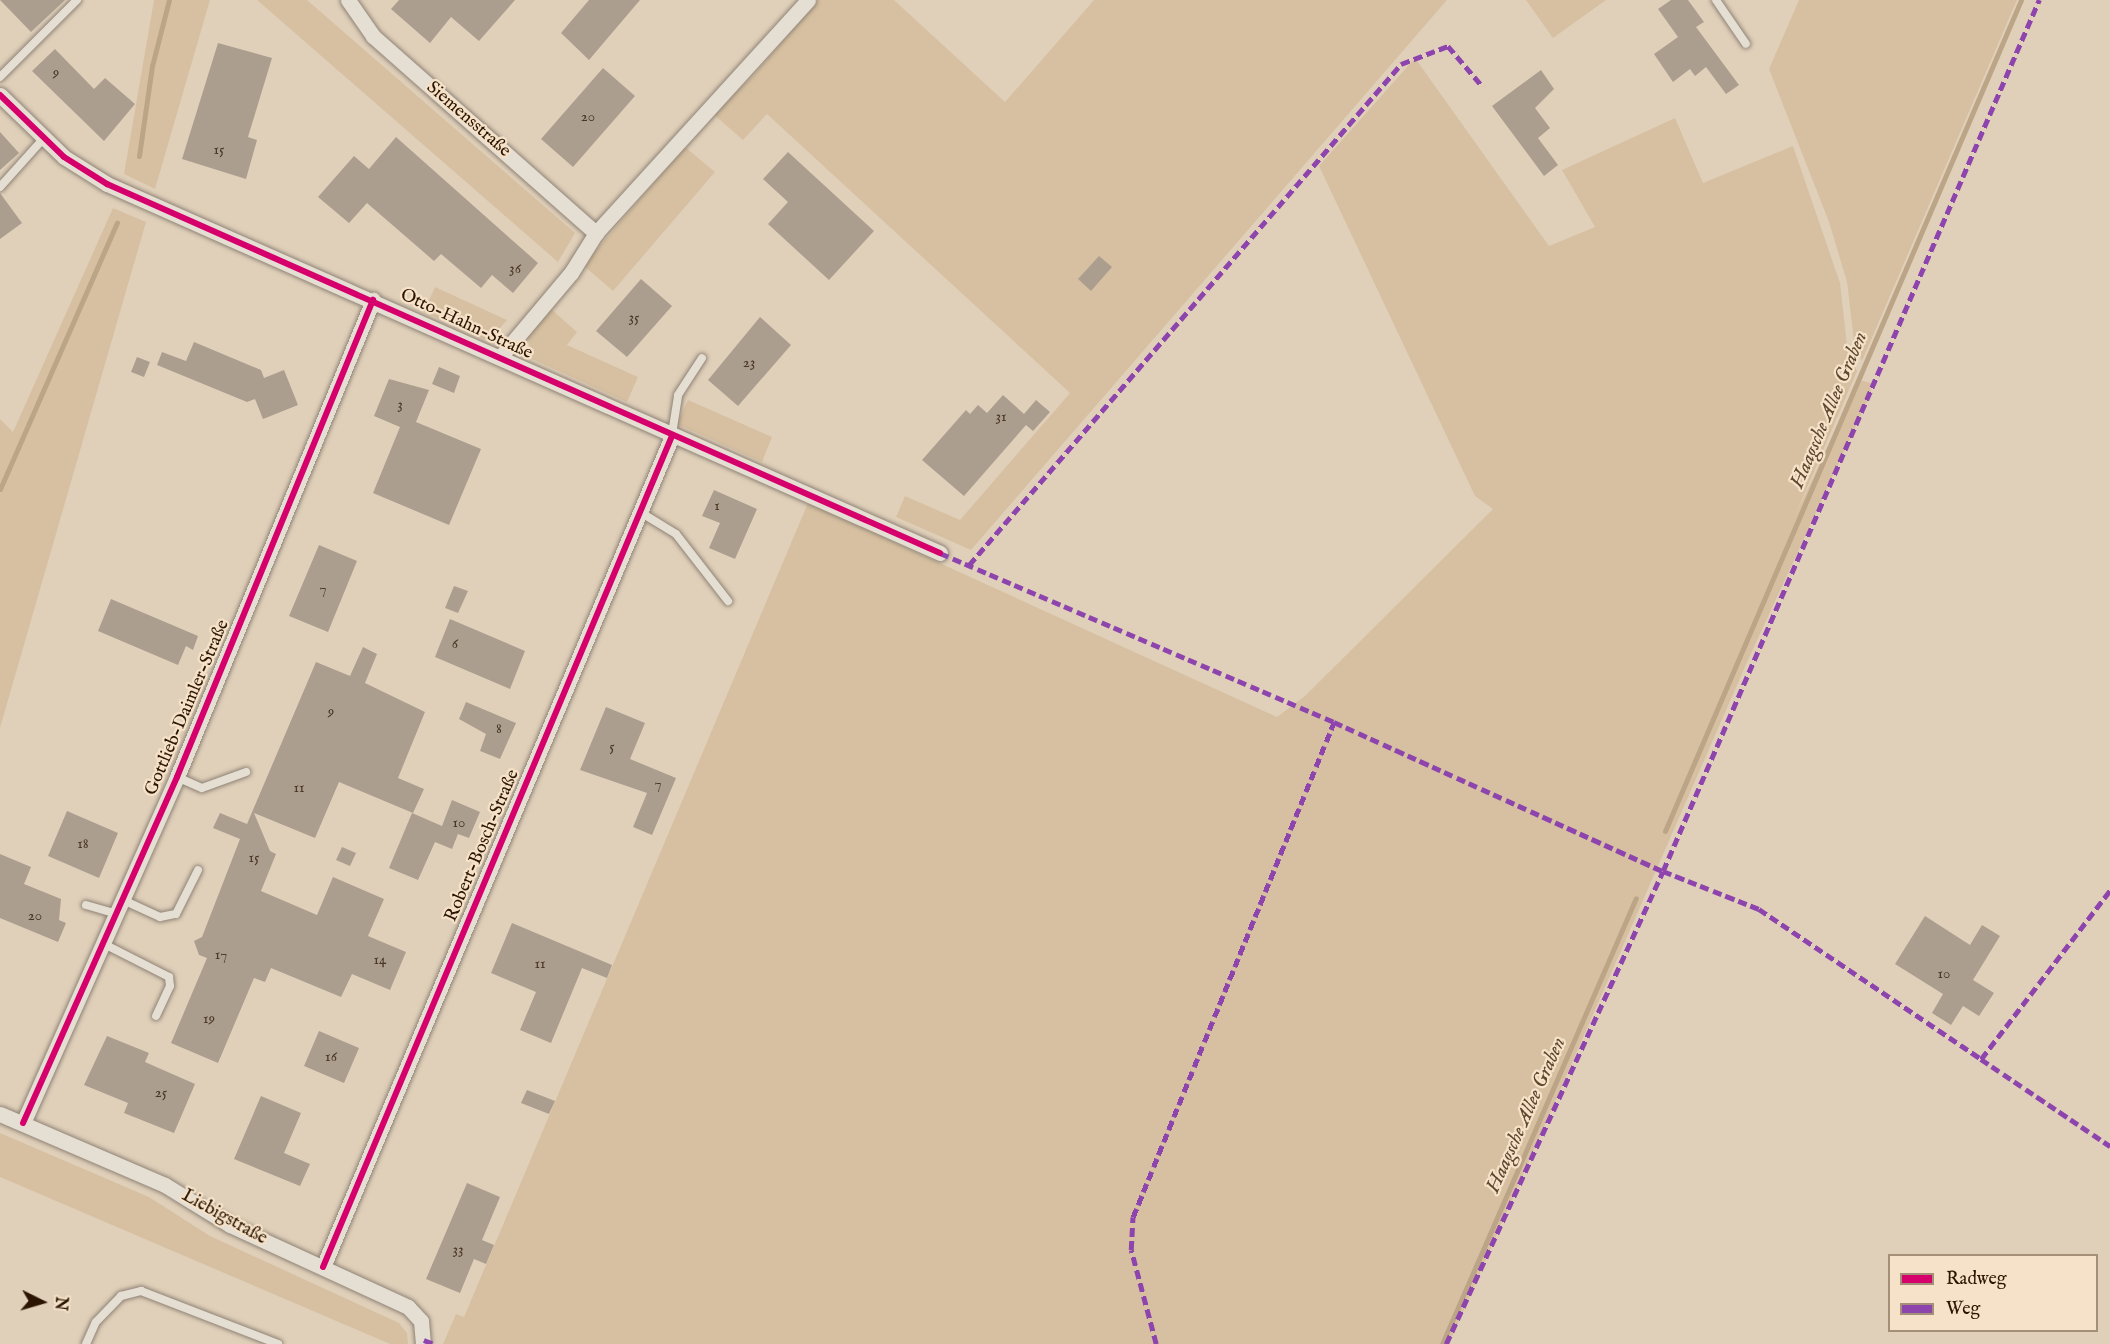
<!DOCTYPE html>
<html>
<head>
<meta charset="utf-8">
<style>
  body { margin:0 }
  #map { position:relative; width:2110px; height:1344px; overflow:hidden; background:#e0d0ba; font-family:"IM FELL English",serif }
  div>[style] { position:absolute }
  [style*='--x'] { left:calc(var(--x)*1px); top:calc(var(--y)*1px); width:calc(var(--w)*1px); rotate:calc(var(--a)*1deg) }
  .green>* { inset:0; background:#d7c0a1 }
  .stream>* { height:5px; margin:-2.5px; padding:0 2.5px; transform-origin:2.5px; border-radius:2.5px; background:#bca587 }
  .building>* { inset:0; background:#ab9e8f }
  .roads { filter:drop-shadow(0 0 2px #8f8375) drop-shadow(0 0 2px #8f8375) }
  .lane>* { height:8px; margin:-4px; padding:0 4px; transform-origin:4px; border-radius:4px; background:#e5ded3 }
  .street>* { height:15px; margin:-7.5px; padding:0 7.5px; transform-origin:7.5px; border-radius:7.5px; background:#e5ded3 }
  .quiet>* { height:4.5px; margin-top:-2.25px; transform-origin:0; background:repeating-linear-gradient(90deg,#8e44ad 0 9px,transparent 0 13.5px) }
  .cycleway>* { height:6px; margin:-3px; padding:0 3px; transform-origin:3px; border-radius:3px; background:#d6006c }
  span { translate:-50% -50%; white-space:nowrap; text-align:center; line-height:1.15; -webkit-text-stroke:4.5px #f5e2c8; paint-order:stroke }
  .number-label { font-size:15px; color:#4b3725 }
  .number-label span { -webkit-text-stroke-width:0 }
  .street-label { font-size:18px; color:#2b1502 }
  .water-label { font-size:20px; color:#5f472e; font-style:italic }
  .legend { position:absolute; left:1888px; top:1254px; width:210px; height:78px; box-sizing:border-box; background:#f5e2c8; border:2px solid #a49079; margin:0; padding:8px 10px; list-style:none; font-size:18px; color:#2b1502 }
  .legend li { display:flex; align-items:center; gap:12px; height:30px }
  .legend b { width:30px; border:2px solid #a49079 }
  .north { position:absolute; left:12px; top:1272px; width:60px; height:60px; -webkit-text-stroke:4px #f5e2c8; paint-order:stroke; rotate:95deg; font-size:16px; font-weight:700; line-height:24px; text-align:center; color:#2b1502 }
  .north::after { content:''; display:block; margin:auto; width:21px; height:27px; background:#2b1502; clip-path:polygon(50% 0,100% 100%,50% 72%,0 100%) }
</style>
</head>
<body>
<div id="map">
  <div class="green">
    <i style="clip-path:polygon(154px 0,210px 0,155px 189px,124px 174px)"></i>
    <i style="clip-path:polygon(257px 0,307px 0,575px 233px,558px 262px)"></i>
    <i style="clip-path:polygon(818px 0,894px 0,1005px 102px,1094px 0,1447px 0,971px 550px,896px 517px,905px 496px,960px 520px,1070px 393px,767px 114px,743px 140px,713px 114px,752px 77px)"></i>
    <i style="clip-path:polygon(1526px 0,1606px 0,1553px 38px)"></i>
    <i style="clip-path:polygon(1799px 0,2017px 0,1862px 361px,1854px 341px,1847px 282px,1829px 222px,1769px 69px)"></i>
    <i style="clip-path:polygon(1415px 58px,1549px 246px,1595px 227px,1562px 170px,1675px 118px,1703px 183px,1793px 146px,1840px 283px,1847px 345px,1857px 371px,1795px 516px,1859px 380px,1871px 383px,1871px 393px,1748px 660px,1449px 1344px,443px 1344px,456px 1314px,464px 1317px,808px 503px,1277px 717px,1305px 696px,1493px 509px,1475px 496px,1319px 166px)"></i>
    <i style="clip-path:polygon(685px 147px,715px 172px,613px 291px,584px 266px,586px 262px)"></i>
    <i style="clip-path:polygon(113px 208px,146px 222px,0 728px,0 419px,13px 432px)"></i>
    <i style="clip-path:polygon(435px 287px,507px 320px,489px 341px,424px 312px)"></i>
    <i style="clip-path:polygon(551px 309px,577px 332px,567px 345px,638px 377px,627px 402px,532px 359px,528px 337px)"></i>
    <i style="clip-path:polygon(688px 400px,772px 437px,762px 462px,677px 424px)"></i>
    <i style="clip-path:polygon(0 1133px,149px 1197px,210px 1236px,399px 1323px,407px 1333px,408px 1344px,390px 1344px,0 1177px)"></i>
  </div>
  <div class="stream">
    <i style="--x:139;--y:156;--w:91;--a:-81.8"></i>
    <i style="--x:152;--y:66;--w:68;--a:-75.6"></i>
    <i style="--x:0;--y:489;--w:291;--a:-66.3"></i>
    <i style="--x:1665;--y:831;--w:904;--a:-66.81"></i>
    <i style="--x:1442;--y:1344;--w:486;--a:-66.5"></i>
  </div>
  <div class="building">
    <i style="clip-path:polygon(0 0,65px 0,31px 32px)"></i>
    <i style="clip-path:polygon(399px 0,515px 0,479px 41px,451px 17px,430px 43px,391px 9px)"></i>
    <i style="clip-path:polygon(589px 0,640px 0,589px 60px,561px 33px)"></i>
    <i style="clip-path:polygon(1671px 0,1688px 0,1704px 22px,1696px 27px,1739px 85px,1726px 94px,1706px 67px,1695px 76px,1690px 69px,1673px 82px,1654px 54px,1678px 37px,1658px 9px)"></i>
    <i style="clip-path:polygon(218px 43px,272px 58px,248px 137px,257px 140px,246px 179px,182px 159px)"></i>
    <i style="clip-path:polygon(55px 49px,94px 89px,105px 78px,135px 104px,104px 141px,32px 71px)"></i>
    <i style="clip-path:polygon(603px 68px,635px 96px,573px 167px,541px 139px)"></i>
    <i style="clip-path:polygon(1541px 70px,1554px 89px,1535px 108px,1550px 128px,1538px 138px,1558px 165px,1544px 176px,1492px 106px)"></i>
    <i style="clip-path:polygon(0 132px,19px 153px,0 170px)"></i>
    <i style="clip-path:polygon(396px 137px,538px 263px,513px 293px,492px 275px,481px 288px,441px 254px,434px 261px,367px 203px,349px 223px,318px 197px,354px 156px,369px 169px)"></i>
    <i style="clip-path:polygon(788px 152px,874px 231px,829px 280px,768px 224px,788px 202px,763px 179px)"></i>
    <i style="clip-path:polygon(0 193px,22px 223px,0 239px)"></i>
    <i style="clip-path:polygon(1099px 256px,1112px 267px,1091px 291px,1078px 279px)"></i>
    <i style="clip-path:polygon(641px 279px,672px 306px,627px 357px,596px 331px)"></i>
    <i style="clip-path:polygon(760px 317px,791px 345px,738px 406px,708px 380px)"></i>
    <i style="clip-path:polygon(194px 342px,261px 370px,264px 378px,284px 370px,298px 405px,263px 419px,255px 399px,247px 402px,157px 365px,162px 352px,186px 361px)"></i>
    <i style="clip-path:polygon(137px 357px,150px 362px,144px 377px,131px 372px)"></i>
    <i style="clip-path:polygon(439px 367px,460px 376px,454px 393px,432px 384px)"></i>
    <i style="clip-path:polygon(389px 379px,429px 390px,416px 422px,481px 449px,449px 525px,373px 493px,400px 427px,374px 416px)"></i>
    <i style="clip-path:polygon(1003px 395px,1024px 414px,1036px 400px,1050px 412px,1033px 431px,1026px 425px,964px 496px,922px 460px,966px 410px,970px 414px,978px 405px,987px 413px)"></i>
    <i style="clip-path:polygon(714px 490px,757px 509px,735px 559px,709px 548px,720px 523px,702px 516px)"></i>
    <i style="clip-path:polygon(319px 545px,357px 561px,328px 632px,289px 616px)"></i>
    <i style="clip-path:polygon(454px 586px,468px 591px,458px 613px,445px 608px)"></i>
    <i style="clip-path:polygon(111px 599px,198px 636px,193px 650px,186px 646px,178px 665px,98px 631px)"></i>
    <i style="clip-path:polygon(450px 619px,525px 651px,510px 689px,435px 657px)"></i>
    <i style="clip-path:polygon(363px 647px,377px 654px,365px 683px,425px 712px,398px 778px,424px 789px,413px 813px,339px 782px,315px 838px,254px 813px,270px 851px,276px 854px,261px 891px,317px 915px,333px 877px,384px 899px,368px 936px,406px 952px,390px 990px,352px 974px,341px 997px,271px 968px,265px 982px,254px 978px,218px 1063px,171px 1043px,207px 958px,199px 955px,194px 941px,202px 937px,240px 839px,213px 828px,220px 813px,247px 824px,316px 662px,350px 676px)"></i>
    <i style="clip-path:polygon(466px 702px,516px 723px,500px 759px,480px 751px,486px 734px,459px 719px)"></i>
    <i style="clip-path:polygon(606px 707px,645px 723px,630px 759px,676px 778px,652px 835px,633px 827px,647px 793px,580px 770px)"></i>
    <i style="clip-path:polygon(452px 800px,480px 812px,469px 838px,458px 834px,452px 849px,435px 842px,418px 880px,389px 868px,412px 813px,442px 826px)"></i>
    <i style="clip-path:polygon(67px 811px,118px 833px,99px 878px,48px 856px)"></i>
    <i style="clip-path:polygon(342px 847px,356px 853px,350px 866px,336px 860px)"></i>
    <i style="clip-path:polygon(0 854px,31px 867px,24px 884px,61px 899px,59px 920px,66px 923px,58px 942px,0 918px)"></i>
    <i style="clip-path:polygon(1925px 916px,1970px 945px,1982px 925px,2000px 936px,1973px 980px,1994px 993px,1979px 1016px,1963px 1006px,1951px 1025px,1932px 1013px,1943px 994px,1895px 964px)"></i>
    <i style="clip-path:polygon(512px 923px,612px 965px,607px 978px,582px 968px,551px 1043px,520px 1030px,536px 992px,491px 973px)"></i>
    <i style="clip-path:polygon(319px 1031px,359px 1048px,344px 1083px,304px 1066px)"></i>
    <i style="clip-path:polygon(107px 1036px,149px 1053px,145px 1062px,195px 1084px,174px 1133px,124px 1113px,128px 1103px,84px 1085px)"></i>
    <i style="clip-path:polygon(527px 1090px,555px 1101px,549px 1114px,521px 1103px)"></i>
    <i style="clip-path:polygon(261px 1096px,301px 1113px,284px 1153px,310px 1164px,300px 1186px,234px 1159px)"></i>
    <i style="clip-path:polygon(467px 1183px,500px 1197px,482px 1240px,494px 1245px,486px 1264px,474px 1259px,460px 1293px,426px 1279px)"></i>
  </div>
  <div class="roads">
    <div class="lane">
      <i style="--x:1716;--y:0;--w:53;--a:55.7"></i>
      <i style="--x:0;--y:77;--w:109;--a:-45"></i>
      <i style="--x:0;--y:187;--w:66;--a:-48.1"></i>
      <i style="--x:672;--y:434;--w:39;--a:-81"></i>
      <i style="--x:678;--y:395;--w:44;--a:-57"></i>
      <i style="--x:640;--y:512;--w:42;--a:31.4"></i>
      <i style="--x:676;--y:534;--w:85;--a:52.2"></i>
      <i style="--x:177;--y:777;--w:27;--a:24"></i>
      <i style="--x:202;--y:788;--w:47;--a:-20"></i>
      <i style="--x:123;--y:900;--w:41;--a:24.7"></i>
      <i style="--x:160;--y:917;--w:16;--a:-11"></i>
      <i style="--x:176;--y:914;--w:49;--a:-63.4"></i>
      <i style="--x:86;--y:905;--w:32;--a:16"></i>
      <i style="--x:104;--y:944;--w:73;--a:26.9"></i>
      <i style="--x:169;--y:977;--w:9;--a:84"></i>
      <i style="--x:170;--y:986;--w:33;--a:115"></i>
      <i style="--x:86;--y:1344;--w:24;--a:-66"></i>
      <i style="--x:96;--y:1322;--w:36;--a:-46"></i>
      <i style="--x:121;--y:1296;--w:21;--a:-14"></i>
      <i style="--x:141;--y:1291;--w:147;--a:21.1"></i>
    </div>
    <div class="street">
      <i style="--x:348;--y:0;--w:44;--a:55.2"></i>
      <i style="--x:373;--y:36;--w:298;--a:41.5"></i>
      <i style="--x:0;--y:95;--w:89;--a:44.1"></i>
      <i style="--x:64;--y:157;--w:51;--a:32.1"></i>
      <i style="--x:107;--y:184;--w:911;--a:23.89"></i>
      <i style="--x:501;--y:356;--w:109;--a:-49.9"></i>
      <i style="--x:571;--y:273;--w:47;--a:-58"></i>
      <i style="--x:596;--y:233;--w:315;--a:-47.7"></i>
      <i style="--x:0;--y:1114;--w:180;--a:23.3"></i>
      <i style="--x:165;--y:1185;--w:76;--a:31.6"></i>
      <i style="--x:230;--y:1225;--w:196;--a:24.7"></i>
      <i style="--x:408;--y:1307;--w:19;--a:47"></i>
      <i style="--x:421;--y:1321;--w:23;--a:85"></i>
      <i style="--x:23;--y:1123;--w:379;--a:-66"></i>
      <i style="--x:177;--y:777;--w:516;--a:-67.66"></i>
      <i style="--x:323;--y:1267;--w:901;--a:-67.22"></i>
    </div>
  </div>
  <div class="quiet">
    <i style="--x:940;--y:553;--w:429;--a:23.2"></i>
    <i style="--x:1334;--y:722;--w:361;--a:24.4"></i>
    <i style="--x:1663;--y:871;--w:103;--a:21.6"></i>
    <i style="--x:1759;--y:909;--w:268;--a:34"></i>
    <i style="--x:1981;--y:1059;--w:213;--a:-52.6"></i>
    <i style="--x:969;--y:565;--w:662;--a:-49.23"></i>
    <i style="--x:1401;--y:64;--w:50;--a:-21"></i>
    <i style="--x:1448;--y:46;--w:54;--a:49.5"></i>
    <i style="--x:1981;--y:1059;--w:156;--a:34"></i>
    <i style="--x:424;--y:1340;--w:11;--a:22"></i>
    <i style="--x:1156;--y:1344;--w:97;--a:-104.9"></i>
    <i style="--x:1131;--y:1250;--w:33;--a:-87"></i>
    <i style="--x:1133;--y:1217;--w:534;--a:-67.9"></i>
    <i style="--x:1446;--y:1344;--w:520;--a:-65.36"></i>
    <i style="--x:1663;--y:871;--w:949;--a:-66.65"></i>
  </div>
  <div class="cycleway">
    <i style="--x:0;--y:95;--w:89;--a:44.1"></i>
    <i style="--x:64;--y:157;--w:51;--a:32.1"></i>
    <i style="--x:107;--y:184;--w:911;--a:23.89"></i>
    <i style="--x:23;--y:1123;--w:379;--a:-66"></i>
    <i style="--x:177;--y:777;--w:516;--a:-67.66"></i>
    <i style="--x:323;--y:1267;--w:901;--a:-67.22"></i>
  </div>
  <div class="number-label">
    <span style="left:56px;top:73px">9</span>
    <span style="left:588px;top:117px">20</span>
    <span style="left:219px;top:150px">15</span>
    <span style="left:515px;top:269px">36</span>
    <span style="left:634px;top:318px">35</span>
    <span style="left:749px;top:363px">23</span>
    <span style="left:400px;top:405px">3</span>
    <span style="left:1001px;top:417px">31</span>
    <span style="left:717px;top:506px">1</span>
    <span style="left:323px;top:589px">7</span>
    <span style="left:455px;top:644px">6</span>
    <span style="left:331px;top:712px">9</span>
    <span style="left:499px;top:729px">8</span>
    <span style="left:612px;top:747px">5</span>
    <span style="left:658px;top:784px">7</span>
    <span style="left:299px;top:788px">11</span>
    <span style="left:459px;top:823px">10</span>
    <span style="left:83px;top:844px">18</span>
    <span style="left:254px;top:858px">15</span>
    <span style="left:35px;top:916px">20</span>
    <span style="left:221px;top:955px">17</span>
    <span style="left:380px;top:960px">14</span>
    <span style="left:540px;top:964px">11</span>
    <span style="left:1944px;top:974px">10</span>
    <span style="left:209px;top:1019px">19</span>
    <span style="left:331px;top:1057px">16</span>
    <span style="left:161px;top:1093px">25</span>
    <span style="left:458px;top:1250px">33</span>
  </div>
  <div class="street-label">
    <span style="left:468px;top:120px;rotate:41deg">Siemensstraße</span>
    <span style="left:466px;top:325px;rotate:25deg">Otto-Hahn-Straße</span>
    <span style="left:188px;top:708px;rotate:-67deg">Gottlieb-Daimler-Straße</span>
    <span style="left:483px;top:846px;rotate:-67deg">Robert-Bosch-Straße</span>
    <span style="left:224px;top:1218px;rotate:29deg">Liebigstraße</span>
  </div>
  <div class="water-label">
    <span style="left:1829px;top:410px;rotate:-67deg">Haagsche Allee Graben</span>
    <span style="left:1526px;top:1115px;rotate:-66deg">Haagsche Allee Graben</span>
  </div>
  <ul class="legend">
  <li><b style="height:8px;background:#d6006c"></b>Radweg</li>
  <li><b style="height:8px;background:#8e44ad"></b>Weg</li>
  </ul>
  <div class="north">N</div>
</div>
</body>
</html>
